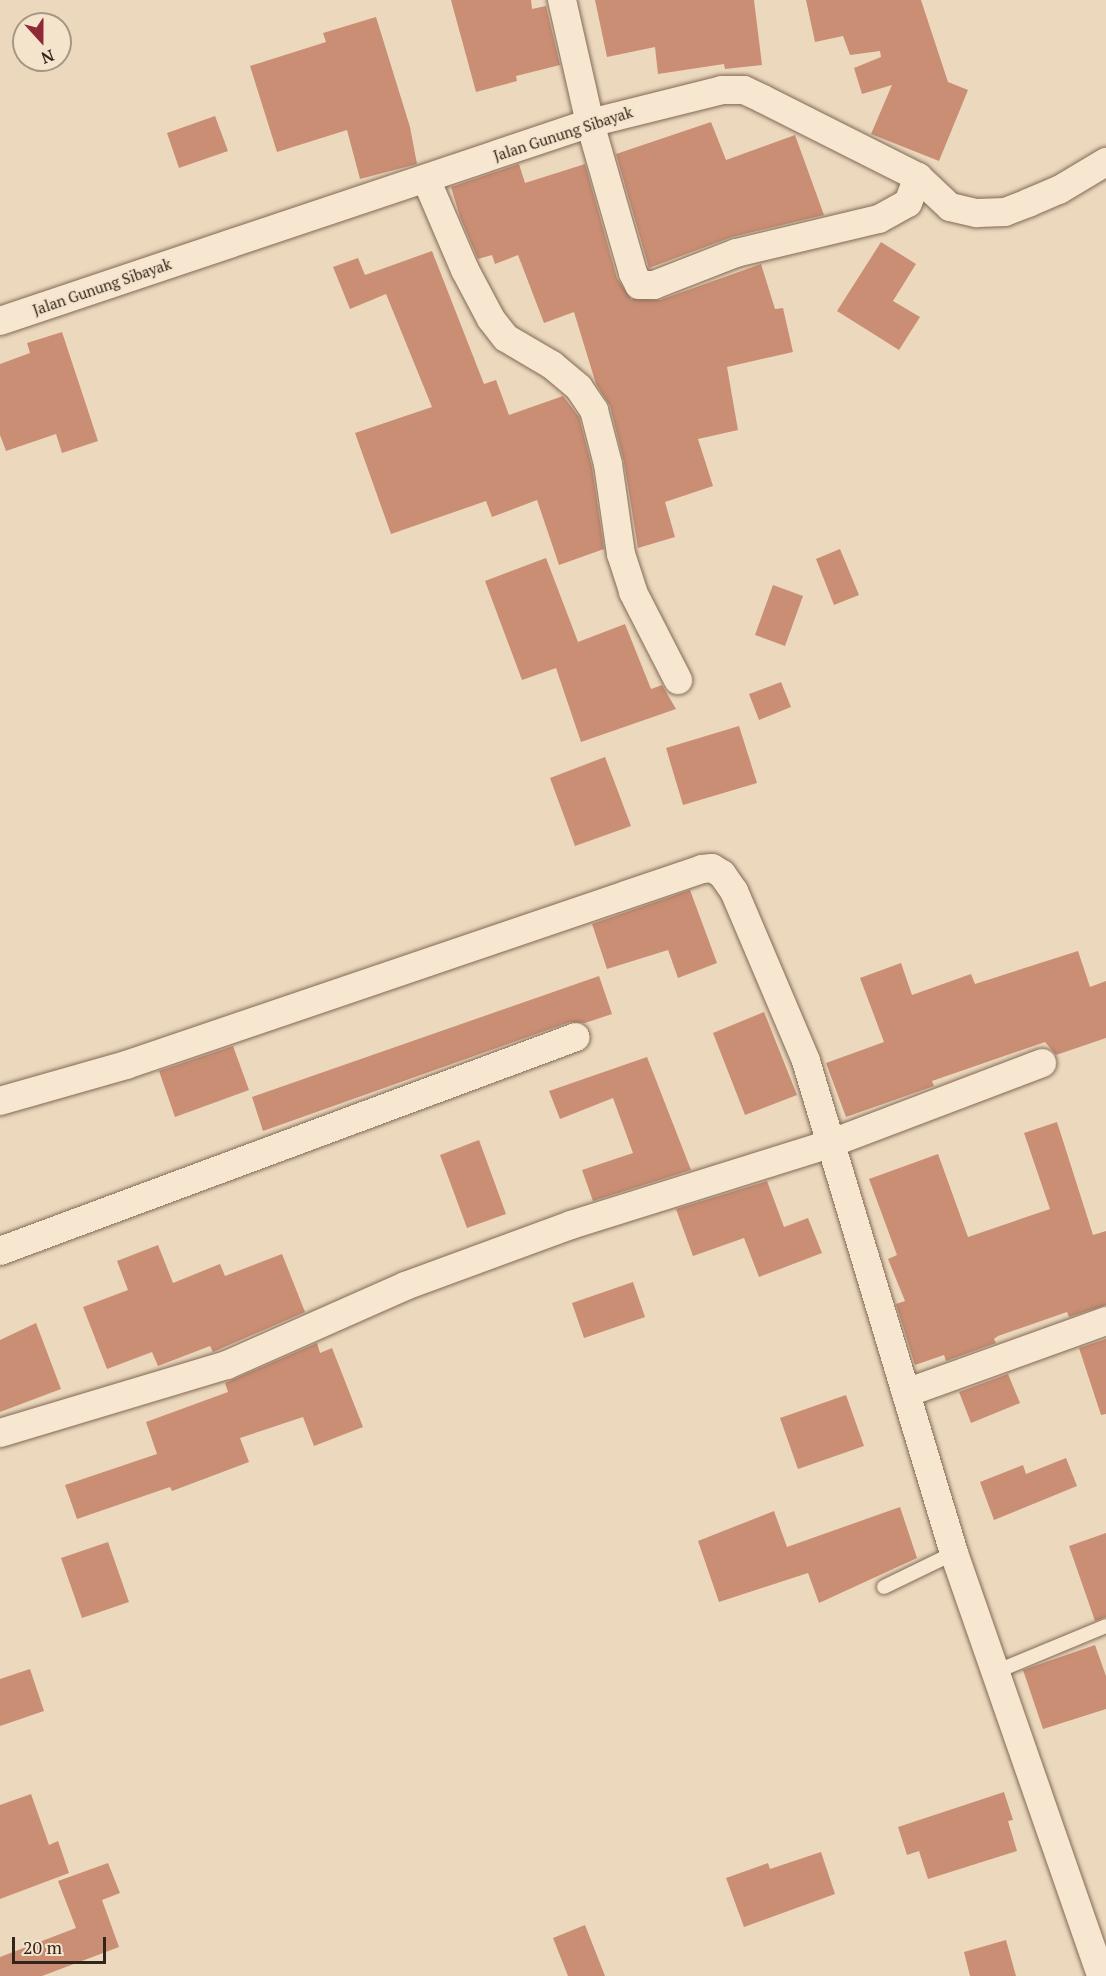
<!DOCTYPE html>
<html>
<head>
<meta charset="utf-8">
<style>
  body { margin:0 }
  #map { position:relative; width:1106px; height:1976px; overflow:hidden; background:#ecd9bd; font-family:"PT Serif",serif }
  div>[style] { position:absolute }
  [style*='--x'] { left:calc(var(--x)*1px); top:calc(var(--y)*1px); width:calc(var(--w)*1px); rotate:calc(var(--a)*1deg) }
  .building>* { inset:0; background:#c98e74 }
  .roads { filter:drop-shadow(0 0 2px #836957) drop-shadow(0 0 2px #836957) }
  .lane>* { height:14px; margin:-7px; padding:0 7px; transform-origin:7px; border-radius:7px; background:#f7e7d0 }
  .street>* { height:28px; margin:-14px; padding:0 14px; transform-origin:14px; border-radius:14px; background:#f7e7d0 }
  span { translate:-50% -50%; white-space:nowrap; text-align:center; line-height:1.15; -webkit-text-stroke:4.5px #f4e4cc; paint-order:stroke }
  .street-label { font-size:15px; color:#33241b }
  .north { position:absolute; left:12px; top:12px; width:60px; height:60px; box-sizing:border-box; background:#f4e4cc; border:2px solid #a79785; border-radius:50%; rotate:159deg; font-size:16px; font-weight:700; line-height:24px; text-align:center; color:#33241b }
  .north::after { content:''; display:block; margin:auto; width:21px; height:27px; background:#902936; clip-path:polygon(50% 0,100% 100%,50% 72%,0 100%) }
  .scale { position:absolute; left:12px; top:1937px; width:94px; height:27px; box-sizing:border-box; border:3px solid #33241b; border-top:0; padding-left:8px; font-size:18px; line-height:21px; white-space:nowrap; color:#33241b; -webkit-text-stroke:4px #f4e4cc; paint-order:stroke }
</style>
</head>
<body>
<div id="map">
  <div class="building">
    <i style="clip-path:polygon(451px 0,531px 0,532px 9px,546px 6px,560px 65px,516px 76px,517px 81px,476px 92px)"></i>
    <i style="clip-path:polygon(595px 0,754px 0,762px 65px,725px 69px,724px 64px,658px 74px,655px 47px,607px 57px)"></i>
    <i style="clip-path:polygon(806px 0,921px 0,948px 82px,968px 90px,939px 161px,871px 134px,892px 85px,862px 94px,854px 68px,881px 57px,880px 51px,850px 55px,843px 36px,815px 42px)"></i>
    <i style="clip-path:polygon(376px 17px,410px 127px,417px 164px,360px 179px,347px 130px,277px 152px,250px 66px,326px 42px,323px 33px)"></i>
    <i style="clip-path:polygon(215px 116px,228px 151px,179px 168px,167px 133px)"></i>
    <i style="clip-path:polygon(711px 122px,726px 160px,795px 135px,824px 215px,732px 237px,649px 268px,616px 154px)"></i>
    <i style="clip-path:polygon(519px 164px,525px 183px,585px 164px,617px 278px,631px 299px,660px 300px,761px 264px,775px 309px,783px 308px,793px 352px,727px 367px,738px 430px,698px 439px,713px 486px,665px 502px,675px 537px,638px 548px,624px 462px,610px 406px,596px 384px,574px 312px,544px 323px,518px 255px,495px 264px,492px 255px,478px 259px,460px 217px,451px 187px)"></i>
    <i style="clip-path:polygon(881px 242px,916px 264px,893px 301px,920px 317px,899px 350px,837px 311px)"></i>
    <i style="clip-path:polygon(432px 251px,484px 384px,496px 380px,509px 415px,563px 396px,579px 417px,592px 467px,604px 549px,559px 565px,537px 500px,492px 517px,486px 501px,391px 534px,355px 433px,432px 407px,386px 294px,350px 309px,333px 267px,358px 258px,365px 275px)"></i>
    <i style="clip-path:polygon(62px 332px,98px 441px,62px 453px,56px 434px,6px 451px,0 435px,0 364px,30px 353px,27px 343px)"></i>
    <i style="clip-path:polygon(840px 549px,859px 595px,834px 605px,816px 559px)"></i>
    <i style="clip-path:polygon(546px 558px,578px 642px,625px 624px,651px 689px,662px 685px,676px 709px,581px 742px,556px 668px,522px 680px,485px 581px)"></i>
    <i style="clip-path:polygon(773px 585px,803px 596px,785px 646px,755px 635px)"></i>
    <i style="clip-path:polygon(781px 682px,791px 707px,759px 720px,749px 694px)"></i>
    <i style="clip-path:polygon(739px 726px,757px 783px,683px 805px,666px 748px)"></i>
    <i style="clip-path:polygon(605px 757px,631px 826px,575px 846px,550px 778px)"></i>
    <i style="clip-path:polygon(690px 890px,717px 963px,678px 978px,668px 950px,607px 969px,592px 924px)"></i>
    <i style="clip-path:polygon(1078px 951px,1090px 987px,1106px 981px,1106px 1038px,1056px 1055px,1045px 1042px,932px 1081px,934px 1086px,846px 1117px,826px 1063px,884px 1042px,860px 978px,901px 963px,912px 995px,971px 974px,975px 984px)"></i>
    <i style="clip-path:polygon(599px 976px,612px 1014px,585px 1023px,570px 1022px,263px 1131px,252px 1097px)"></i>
    <i style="clip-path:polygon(764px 1012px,797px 1095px,745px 1115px,713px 1033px)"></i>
    <i style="clip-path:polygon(233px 1046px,249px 1090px,175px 1117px,159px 1071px)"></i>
    <i style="clip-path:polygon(647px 1057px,691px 1170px,593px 1201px,582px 1170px,633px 1153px,613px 1098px,560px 1119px,549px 1091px)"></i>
    <i style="clip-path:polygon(1057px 1122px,1093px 1235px,1106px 1231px,1106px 1305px,1069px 1317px,1067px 1312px,998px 1336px,994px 1339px,996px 1343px,946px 1361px,944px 1355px,915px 1365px,896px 1304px,905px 1301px,888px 1259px,897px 1255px,869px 1179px,938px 1154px,968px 1237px,1050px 1209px,1024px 1133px)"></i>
    <i style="clip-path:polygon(479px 1140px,506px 1214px,467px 1228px,440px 1155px)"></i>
    <i style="clip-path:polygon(767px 1181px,784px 1227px,808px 1218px,822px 1253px,759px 1277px,744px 1238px,693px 1256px,676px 1209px)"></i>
    <i style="clip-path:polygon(158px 1245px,173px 1283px,220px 1264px,225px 1276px,282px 1254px,305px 1312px,213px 1352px,210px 1346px,158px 1366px,152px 1352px,107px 1369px,83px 1307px,128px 1290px,117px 1261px)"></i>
    <i style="clip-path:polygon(633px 1282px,645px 1317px,584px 1338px,572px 1303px)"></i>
    <i style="clip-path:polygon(36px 1323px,61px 1389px,0 1412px,0 1340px)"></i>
    <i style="clip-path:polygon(1106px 1339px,1106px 1414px,1101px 1415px,1079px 1348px)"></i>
    <i style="clip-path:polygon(317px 1343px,320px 1353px,332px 1348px,363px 1427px,314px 1446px,303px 1417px,240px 1438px,249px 1462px,172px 1491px,170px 1487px,77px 1519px,65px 1485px,157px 1454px,146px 1422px,228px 1392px,225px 1383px)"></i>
    <i style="clip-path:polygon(1008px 1374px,1020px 1403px,971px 1423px,959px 1392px)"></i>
    <i style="clip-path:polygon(846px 1395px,864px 1446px,798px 1469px,780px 1418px)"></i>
    <i style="clip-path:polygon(1066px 1458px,1077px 1486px,994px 1520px,980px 1482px,1023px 1465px,1026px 1474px)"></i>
    <i style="clip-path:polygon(900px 1507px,917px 1558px,819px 1603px,808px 1573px,719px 1602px,698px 1541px,774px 1511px,787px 1547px)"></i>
    <i style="clip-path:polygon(1106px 1533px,1106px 1617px,1095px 1621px,1069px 1546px)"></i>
    <i style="clip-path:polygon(108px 1542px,129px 1602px,82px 1618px,61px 1558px)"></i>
    <i style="clip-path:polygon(1095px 1645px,1106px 1676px,1106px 1709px,1043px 1729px,1023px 1670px)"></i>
    <i style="clip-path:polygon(30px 1669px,44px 1711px,0 1726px,0 1679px)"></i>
    <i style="clip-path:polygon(1004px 1792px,1013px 1820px,1008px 1821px,1017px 1851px,928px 1879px,919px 1851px,907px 1855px,898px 1827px)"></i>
    <i style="clip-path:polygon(31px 1794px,49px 1845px,58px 1841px,69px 1873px,0 1899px,0 1805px)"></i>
    <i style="clip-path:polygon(821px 1852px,835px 1894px,744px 1927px,726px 1878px,768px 1863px,770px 1869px)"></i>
    <i style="clip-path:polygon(108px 1863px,120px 1893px,102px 1900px,119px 1947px,42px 1976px,0 1976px,0 1957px,76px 1928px,58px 1881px)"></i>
    <i style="clip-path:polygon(585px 1925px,605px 1976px,568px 1976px,553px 1938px)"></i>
    <i style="clip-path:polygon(1006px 1940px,1016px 1976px,970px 1976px,964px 1952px)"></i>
  </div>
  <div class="roads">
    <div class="lane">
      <i style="--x:884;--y:1587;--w:78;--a:-25.9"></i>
      <i style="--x:995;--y:1672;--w:120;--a:-22.5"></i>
    </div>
    <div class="street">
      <i style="--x:562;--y:0;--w:126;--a:77.2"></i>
      <i style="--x:590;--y:123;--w:156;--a:74"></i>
      <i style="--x:633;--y:273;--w:13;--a:63"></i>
      <i style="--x:639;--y:285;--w:15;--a:0"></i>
      <i style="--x:654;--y:285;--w:88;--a:-21.3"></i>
      <i style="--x:736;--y:253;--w:147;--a:-13.4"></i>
      <i style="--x:879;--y:219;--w:33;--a:-29"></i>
      <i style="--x:908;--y:203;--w:28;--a:-69"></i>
      <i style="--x:426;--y:179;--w:99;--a:66.8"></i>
      <i style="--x:465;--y:270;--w:55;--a:62"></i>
      <i style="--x:491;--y:319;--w:24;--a:52"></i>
      <i style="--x:506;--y:338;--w:53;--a:30.4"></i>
      <i style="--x:552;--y:365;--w:35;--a:40"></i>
      <i style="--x:579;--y:388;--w:27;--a:56"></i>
      <i style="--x:594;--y:410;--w:56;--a:75.5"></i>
      <i style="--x:608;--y:464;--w:91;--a:81.8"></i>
      <i style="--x:621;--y:554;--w:40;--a:72"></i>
      <i style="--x:633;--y:592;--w:99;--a:62.9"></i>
      <i style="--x:0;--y:321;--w:622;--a:-18.55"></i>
      <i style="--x:590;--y:123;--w:136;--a:-14"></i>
      <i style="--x:722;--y:90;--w:22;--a:0"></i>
      <i style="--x:744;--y:90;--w:21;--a:25"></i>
      <i style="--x:763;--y:99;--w:174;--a:26.7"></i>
      <i style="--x:918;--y:177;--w:44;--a:43.2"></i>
      <i style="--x:950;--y:207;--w:28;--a:13"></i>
      <i style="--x:977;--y:213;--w:28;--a:-2"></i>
      <i style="--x:1005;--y:212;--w:25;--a:-21"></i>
      <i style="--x:1028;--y:203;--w:34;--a:-23"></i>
      <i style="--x:1059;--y:190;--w:55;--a:-30.8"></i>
      <i style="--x:0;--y:1101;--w:131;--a:-15.9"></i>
      <i style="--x:126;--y:1065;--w:608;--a:-18.79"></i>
      <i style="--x:702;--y:869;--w:10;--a:-6"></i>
      <i style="--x:712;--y:868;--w:12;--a:31"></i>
      <i style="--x:722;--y:874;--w:21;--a:55"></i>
      <i style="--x:734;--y:891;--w:185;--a:67"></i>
      <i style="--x:806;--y:1061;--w:514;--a:73.26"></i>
      <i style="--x:954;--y:1553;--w:448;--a:70.8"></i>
      <i style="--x:0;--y:1251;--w:614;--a:-20.38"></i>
      <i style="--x:906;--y:1393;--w:213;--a:-19.8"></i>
      <i style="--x:0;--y:1433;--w:237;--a:-16.7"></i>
      <i style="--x:227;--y:1365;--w:195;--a:-23.9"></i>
      <i style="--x:405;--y:1286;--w:177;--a:-20.2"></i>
      <i style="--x:571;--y:1225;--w:270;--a:-17.4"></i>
      <i style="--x:829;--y:1144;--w:228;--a:-20.8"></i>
    </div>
  </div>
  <div class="street-label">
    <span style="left:563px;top:134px;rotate:-18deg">Jalan Gunung Sibayak</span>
    <span style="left:102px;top:287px;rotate:-19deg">Jalan Gunung Sibayak</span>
  </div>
  <div class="north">N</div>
  <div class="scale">20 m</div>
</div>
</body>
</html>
